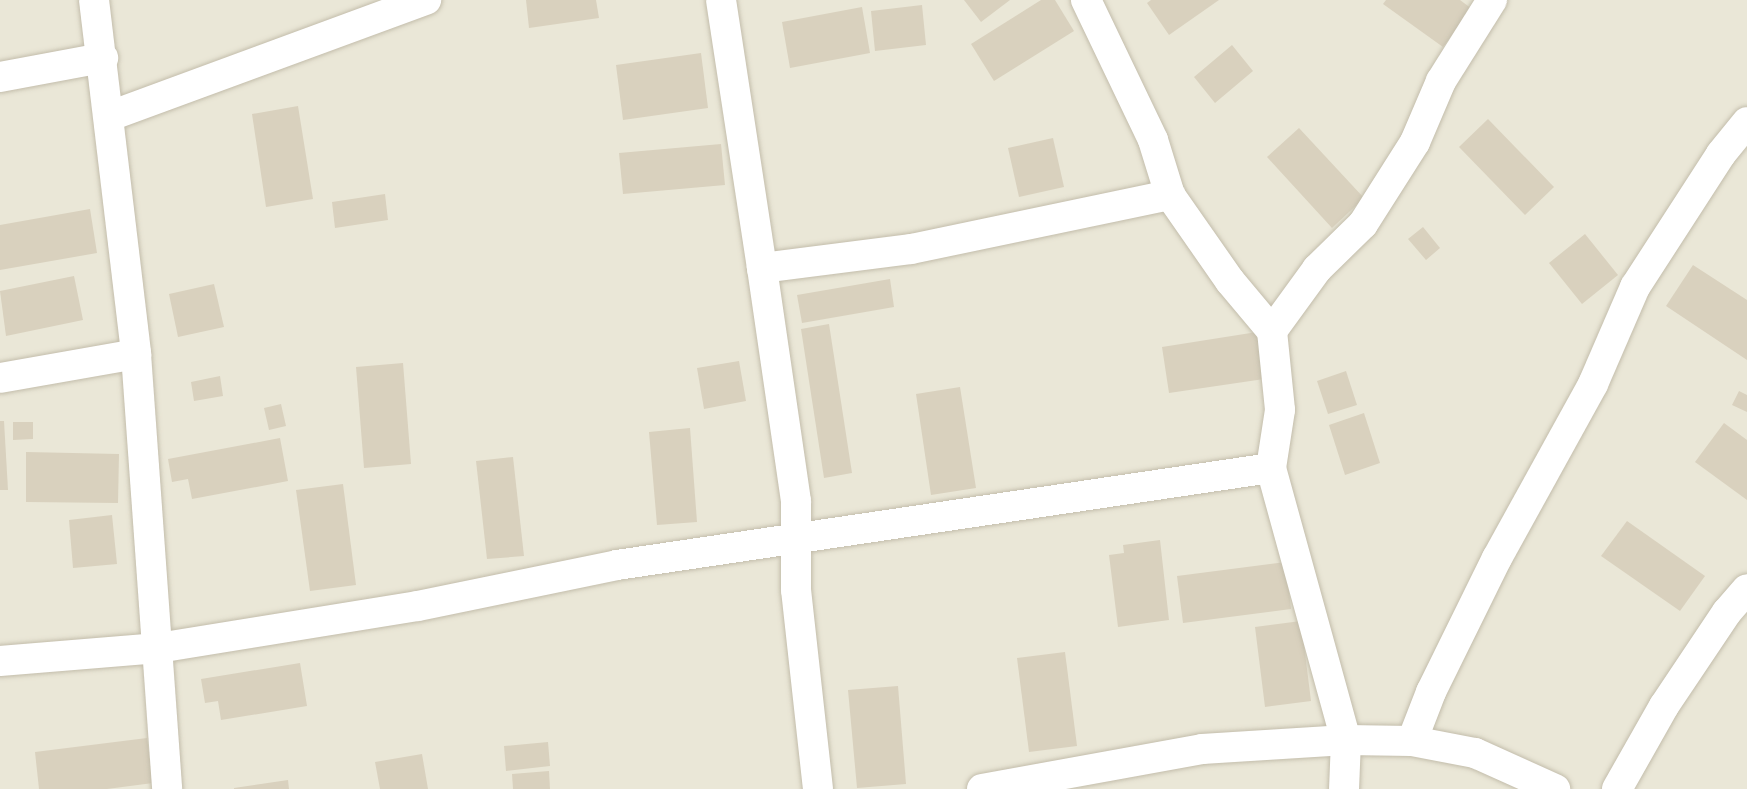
<!DOCTYPE html>
<html>
<head>
<meta charset="utf-8">
<style>
  body { margin:0 }
  #map { position:relative; width:1747px; height:789px; overflow:hidden; background:#f6f4ea; font-family:"Varela Round",sans-serif }
  div>[style] { position:absolute }
  [style*='--x'] { left:calc(var(--x)*1px); top:calc(var(--y)*1px); width:calc(var(--w)*1px); rotate:calc(var(--a)*1deg) }
  .residential>* { inset:0; background:#eae7d7 }
  .building>* { inset:0; background:#d9d1be }
  .roads { filter:drop-shadow(0 0 2px #c3bdab) drop-shadow(0 0 2px #c3bdab) }
  .minor>* { height:30px; margin:-15px; padding:0 15px; transform-origin:15px; border-radius:15px; background:#fff }
  span { translate:-50% -50%; white-space:nowrap; text-align:center; line-height:1.15; -webkit-text-stroke:6px #fff; paint-order:stroke }
</style>
</head>
<body>
<div id="map">
  <div class="residential">
    <i style="clip-path:polygon(0 0,1747px 0,1747px 789px,0 789px)"></i>
  </div>
  <div class="building">
    <i style="clip-path:polygon(526px 0,596px 0,599px 18px,529px 28px)"></i>
    <i style="clip-path:polygon(964px 0,1010px 0,981px 22px)"></i>
    <i style="clip-path:polygon(1041px 0,1055px 0,1074px 31px,994px 81px,971px 44px)"></i>
    <i style="clip-path:polygon(1151px 0,1219px 0,1169px 35px,1147px 3px)"></i>
    <i style="clip-path:polygon(1386px 0,1460px 0,1472px 9px,1443px 47px,1383px 4px)"></i>
    <i style="clip-path:polygon(922px 5px,926px 45px,875px 51px,871px 11px)"></i>
    <i style="clip-path:polygon(862px 7px,870px 53px,790px 68px,782px 22px)"></i>
    <i style="clip-path:polygon(1232px 45px,1253px 71px,1215px 103px,1194px 77px)"></i>
    <i style="clip-path:polygon(701px 53px,708px 108px,623px 120px,616px 65px)"></i>
    <i style="clip-path:polygon(298px 106px,313px 199px,266px 207px,252px 114px)"></i>
    <i style="clip-path:polygon(1488px 119px,1554px 187px,1525px 215px,1459px 147px)"></i>
    <i style="clip-path:polygon(1299px 128px,1364px 198px,1332px 228px,1267px 157px)"></i>
    <i style="clip-path:polygon(1053px 138px,1064px 187px,1019px 197px,1008px 148px)"></i>
    <i style="clip-path:polygon(721px 144px,725px 185px,623px 194px,619px 153px)"></i>
    <i style="clip-path:polygon(385px 194px,388px 220px,335px 228px,332px 202px)"></i>
    <i style="clip-path:polygon(90px 209px,97px 253px,0 270px,0 225px)"></i>
    <i style="clip-path:polygon(1423px 227px,1440px 248px,1426px 260px,1408px 239px)"></i>
    <i style="clip-path:polygon(1585px 234px,1618px 275px,1582px 304px,1549px 263px)"></i>
    <i style="clip-path:polygon(1693px 265px,1747px 300px,1747px 360px,1666px 306px)"></i>
    <i style="clip-path:polygon(74px 276px,83px 320px,6px 336px,0 291px)"></i>
    <i style="clip-path:polygon(890px 279px,894px 307px,802px 323px,797px 295px)"></i>
    <i style="clip-path:polygon(214px 284px,224px 327px,178px 337px,169px 294px)"></i>
    <i style="clip-path:polygon(829px 324px,852px 473px,824px 478px,801px 329px)"></i>
    <i style="clip-path:polygon(1257px 332px,1264px 379px,1169px 393px,1162px 347px)"></i>
    <i style="clip-path:polygon(739px 361px,746px 401px,704px 409px,697px 368px)"></i>
    <i style="clip-path:polygon(403px 363px,411px 464px,364px 468px,356px 367px)"></i>
    <i style="clip-path:polygon(1346px 371px,1357px 405px,1328px 414px,1317px 381px)"></i>
    <i style="clip-path:polygon(220px 376px,223px 396px,194px 401px,191px 382px)"></i>
    <i style="clip-path:polygon(960px 387px,976px 488px,931px 495px,916px 394px)"></i>
    <i style="clip-path:polygon(1739px 391px,1747px 395px,1747px 412px,1732px 405px)"></i>
    <i style="clip-path:polygon(281px 404px,286px 426px,269px 430px,264px 408px)"></i>
    <i style="clip-path:polygon(1364px 413px,1380px 463px,1345px 475px,1329px 425px)"></i>
    <i style="clip-path:polygon(0 421px,4px 421px,8px 490px,0 490px)"></i>
    <i style="clip-path:polygon(13px 422px,33px 422px,33px 439px,13px 440px)"></i>
    <i style="clip-path:polygon(1724px 423px,1747px 440px,1747px 500px,1695px 462px)"></i>
    <i style="clip-path:polygon(690px 428px,697px 522px,657px 525px,649px 432px)"></i>
    <i style="clip-path:polygon(280px 438px,288px 481px,192px 499px,188px 479px,172px 482px,168px 459px)"></i>
    <i style="clip-path:polygon(26px 452px,119px 454px,118px 503px,26px 502px)"></i>
    <i style="clip-path:polygon(513px 457px,524px 556px,487px 559px,476px 461px)"></i>
    <i style="clip-path:polygon(343px 484px,356px 585px,310px 591px,296px 490px)"></i>
    <i style="clip-path:polygon(112px 515px,117px 564px,73px 568px,69px 520px)"></i>
    <i style="clip-path:polygon(1627px 521px,1705px 576px,1680px 611px,1601px 556px)"></i>
    <i style="clip-path:polygon(1160px 540px,1169px 620px,1118px 627px,1109px 555px,1124px 553px,1123px 545px)"></i>
    <i style="clip-path:polygon(1286px 562px,1291px 609px,1183px 623px,1177px 576px)"></i>
    <i style="clip-path:polygon(1301px 621px,1311px 701px,1265px 707px,1255px 627px)"></i>
    <i style="clip-path:polygon(1065px 652px,1077px 746px,1029px 752px,1017px 658px)"></i>
    <i style="clip-path:polygon(300px 663px,307px 706px,221px 720px,218px 701px,205px 703px,201px 679px)"></i>
    <i style="clip-path:polygon(898px 686px,906px 784px,857px 788px,848px 690px)"></i>
    <i style="clip-path:polygon(147px 738px,153px 783px,107px 789px,39px 789px,35px 752px)"></i>
    <i style="clip-path:polygon(548px 742px,550px 766px,506px 771px,504px 746px)"></i>
    <i style="clip-path:polygon(422px 754px,428px 789px,380px 789px,375px 762px)"></i>
    <i style="clip-path:polygon(549px 771px,550px 789px,513px 789px,512px 774px)"></i>
    <i style="clip-path:polygon(288px 780px,289px 789px,234px 789px,234px 788px)"></i>
  </div>
  <div class="roads">
    <div class="minor">
      <i style="--x:94;--y:0;--w:356;--a:83.2"></i>
      <i style="--x:136;--y:354;--w:436;--a:85.9"></i>
      <i style="--x:721;--y:0;--w:271;--a:81.3"></i>
      <i style="--x:1086;--y:0;--w:155;--a:64.4"></i>
      <i style="--x:1153;--y:140;--w:58;--a:72.8"></i>
      <i style="--x:1170;--y:195;--w:105;--a:55.1"></i>
      <i style="--x:1230;--y:281;--w:65;--a:50"></i>
      <i style="--x:1272;--y:331;--w:79;--a:84.2"></i>
      <i style="--x:1280;--y:410;--w:59;--a:98.8"></i>
      <i style="--x:1271;--y:468;--w:282;--a:74.6"></i>
      <i style="--x:1346;--y:740;--w:49;--a:92.3"></i>
      <i style="--x:0;--y:77;--w:105;--a:-10.5"></i>
      <i style="--x:110;--y:116;--w:337;--a:-20.2"></i>
      <i style="--x:1272;--y:331;--w:77;--a:-54"></i>
      <i style="--x:1317;--y:269;--w:64;--a:-44.4"></i>
      <i style="--x:1363;--y:224;--w:97;--a:-57.6"></i>
      <i style="--x:1415;--y:142;--w:66;--a:-66.9"></i>
      <i style="--x:1441;--y:81;--w:96;--a:-57.8"></i>
      <i style="--x:0;--y:378;--w:138;--a:-10"></i>
      <i style="--x:0;--y:661;--w:159;--a:-4.7"></i>
      <i style="--x:158;--y:648;--w:263;--a:-9.2"></i>
      <i style="--x:418;--y:606;--w:203;--a:-11.6"></i>
      <i style="--x:617;--y:565;--w:661;--a:-8.44"></i>
      <i style="--x:1412;--y:741;--w:53;--a:-68.8"></i>
      <i style="--x:1431;--y:692;--w:149;--a:-63.8"></i>
      <i style="--x:1497;--y:558;--w:199;--a:-61.1"></i>
      <i style="--x:1593;--y:384;--w:106;--a:-66.6"></i>
      <i style="--x:1635;--y:287;--w:158;--a:-57.1"></i>
      <i style="--x:1721;--y:154;--w:41;--a:-50.9"></i>
      <i style="--x:818;--y:789;--w:200;--a:-96.3"></i>
      <i style="--x:796;--y:590;--w:89;--a:-90"></i>
      <i style="--x:796;--y:501;--w:235;--a:-98.3"></i>
      <i style="--x:762;--y:268;--w:150;--a:-7.3"></i>
      <i style="--x:911;--y:249;--w:265;--a:-11.8"></i>
      <i style="--x:982;--y:789;--w:224;--a:-10.3"></i>
      <i style="--x:1202;--y:749;--w:144;--a:-3.6"></i>
      <i style="--x:1346;--y:740;--w:66;--a:0.9"></i>
      <i style="--x:1412;--y:741;--w:64;--a:10.8"></i>
      <i style="--x:1475;--y:753;--w:88;--a:24.2"></i>
      <i style="--x:1617;--y:789;--w:95;--a:-60.5"></i>
      <i style="--x:1664;--y:706;--w:113;--a:-56.2"></i>
      <i style="--x:1727;--y:612;--w:30;--a:-49"></i>
    </div>
  </div>
</div>
</body>
</html>
